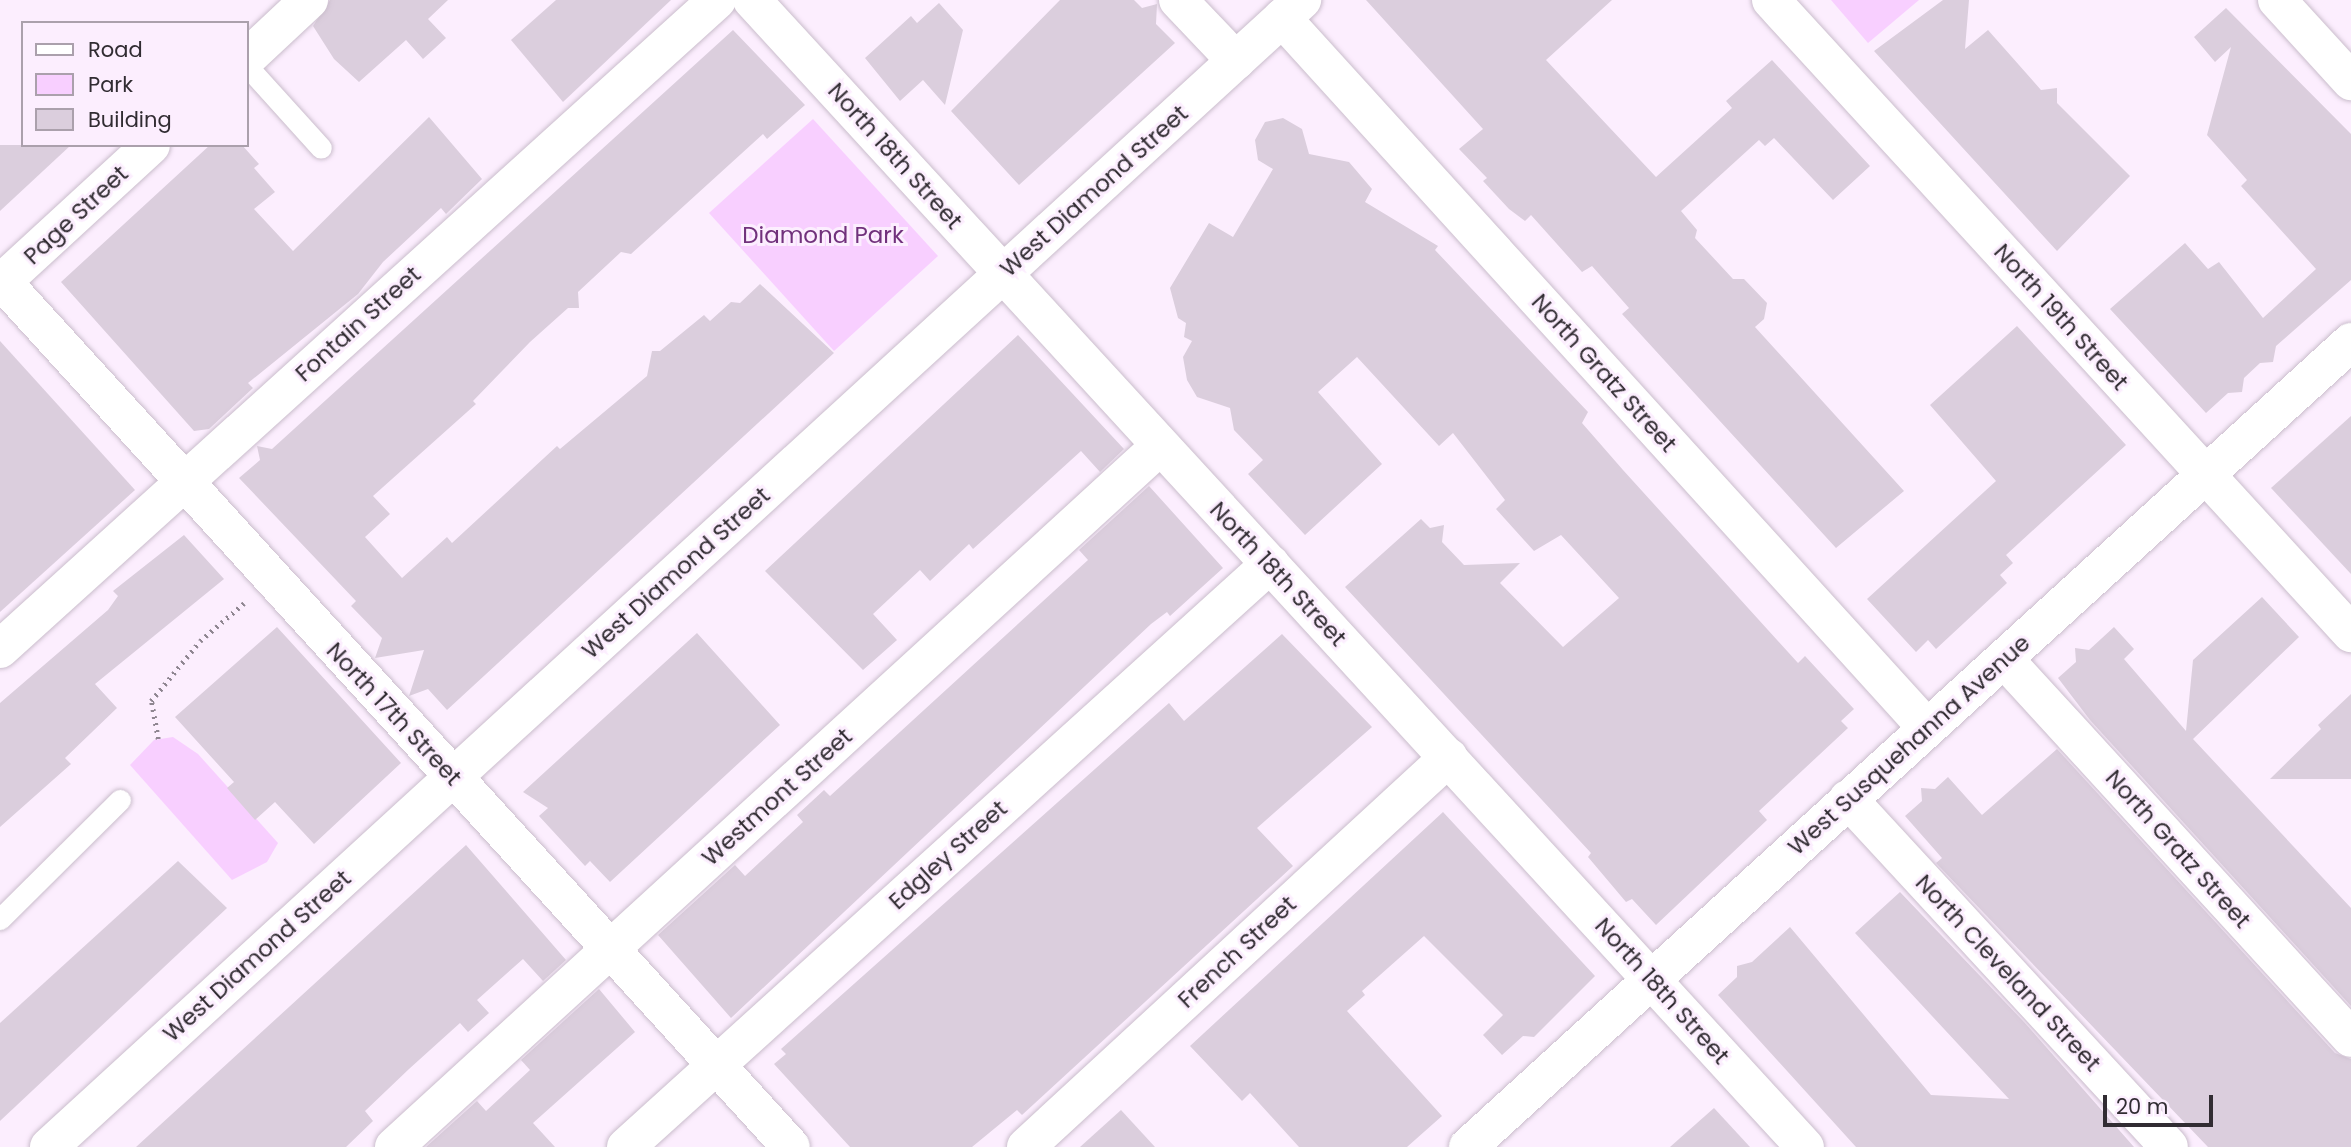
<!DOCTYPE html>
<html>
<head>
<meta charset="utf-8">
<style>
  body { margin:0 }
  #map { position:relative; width:2351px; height:1147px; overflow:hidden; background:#fceefe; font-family:Poppins,sans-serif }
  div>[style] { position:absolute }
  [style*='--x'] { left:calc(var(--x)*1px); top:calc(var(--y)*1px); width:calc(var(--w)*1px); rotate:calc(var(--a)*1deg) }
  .green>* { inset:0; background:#f8cfff }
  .building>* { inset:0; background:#dbcedd }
  .path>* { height:4.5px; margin-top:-2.25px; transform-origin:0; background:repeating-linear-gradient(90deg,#8f8691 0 2px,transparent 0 7px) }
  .roads { filter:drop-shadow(0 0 2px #cabdcc) drop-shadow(0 0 2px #cabdcc) }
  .lane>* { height:21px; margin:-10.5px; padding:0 10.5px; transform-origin:10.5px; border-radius:10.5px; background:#fff }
  .street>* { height:38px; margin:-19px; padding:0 19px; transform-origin:19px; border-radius:19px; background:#fff }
  .secondary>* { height:38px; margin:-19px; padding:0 19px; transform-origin:19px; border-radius:19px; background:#fff }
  span { translate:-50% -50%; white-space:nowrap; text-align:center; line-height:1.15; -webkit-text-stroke:6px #fceefe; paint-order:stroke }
  .street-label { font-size:23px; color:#312c32 }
  .park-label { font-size:23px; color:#71317c }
  .legend { position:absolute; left:21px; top:21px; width:228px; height:126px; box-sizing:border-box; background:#fceefe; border:2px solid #aba0ac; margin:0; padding:9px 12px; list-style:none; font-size:21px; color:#312c32 }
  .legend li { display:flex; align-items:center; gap:14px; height:35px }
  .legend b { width:35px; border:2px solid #aba0ac }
  .scale { position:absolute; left:2103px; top:1095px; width:110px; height:32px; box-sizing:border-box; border:4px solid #312c32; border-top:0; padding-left:9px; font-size:21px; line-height:24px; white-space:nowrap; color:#312c32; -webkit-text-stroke:5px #fceefe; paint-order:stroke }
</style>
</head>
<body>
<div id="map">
  <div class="green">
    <i style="clip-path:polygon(1831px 0,1919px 0,1868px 43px)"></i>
    <i style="clip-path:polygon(813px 119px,938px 256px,834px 351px,709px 213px)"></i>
    <i style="clip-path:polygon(173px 737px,198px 754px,278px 843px,267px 862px,232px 880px,130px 765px,154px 740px)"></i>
  </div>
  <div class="building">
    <i style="clip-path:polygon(330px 0,448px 0,428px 19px,446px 38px,423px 59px,406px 40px,359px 82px,334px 59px,313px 26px)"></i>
    <i style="clip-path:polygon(556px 0,671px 0,563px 102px,511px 40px)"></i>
    <i style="clip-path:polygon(1060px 0,1134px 0,1142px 8px,1157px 4px,1156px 24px,1175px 43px,1019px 185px,951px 111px)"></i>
    <i style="clip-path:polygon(1366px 0,1612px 0,1546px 60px,1656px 177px,1732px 108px,1726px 101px,1772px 60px,1870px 166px,1833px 200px,1774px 138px,1765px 146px,1759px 140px,1681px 211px,1697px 230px,1695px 238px,1733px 279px,1744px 279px,1767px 303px,1764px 319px,1755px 327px,1904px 491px,1836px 548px,1622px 314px,1629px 308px,1592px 266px,1582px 272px,1531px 215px,1525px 221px,1509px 209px,1483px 181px,1487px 178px,1459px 149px,1483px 129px)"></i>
    <i style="clip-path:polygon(1943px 0,1969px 0,1965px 49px,1988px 30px,2041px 90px,2057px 88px,2057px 103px,2130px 176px,2057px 251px,1874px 51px)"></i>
    <i style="clip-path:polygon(939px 3px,963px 30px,945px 105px,923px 80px,900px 101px,865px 58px,911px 16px,917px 23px)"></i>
    <i style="clip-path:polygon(2226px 8px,2351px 134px,2351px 280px,2276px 346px,2273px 362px,2260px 363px,2244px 378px,2242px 392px,2228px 393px,2206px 413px,2110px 309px,2185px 243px,2208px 269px,2219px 262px,2263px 318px,2316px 269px,2241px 186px,2247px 180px,2207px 135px,2231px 47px,2215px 62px,2194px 37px)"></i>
    <i style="clip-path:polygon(733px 30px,805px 105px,767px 139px,763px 134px,631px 254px,621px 252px,578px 292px,579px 308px,568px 308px,530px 342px,473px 401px,476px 404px,373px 496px,390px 514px,365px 537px,402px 578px,447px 537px,452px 543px,557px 446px,560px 449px,647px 376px,652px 351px,660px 351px,704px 315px,710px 321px,731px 302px,740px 303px,760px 284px,834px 353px,447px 710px,428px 689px,409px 696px,424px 650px,375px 658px,382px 638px,351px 606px,356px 601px,239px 478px,260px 460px,257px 446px,272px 449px)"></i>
    <i style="clip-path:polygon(429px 117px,482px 179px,446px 214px,441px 208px,383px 262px,358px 294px,248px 383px,253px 388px,209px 429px,194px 431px,61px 282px,210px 145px,242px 145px,259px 164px,254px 168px,275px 192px,254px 209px,293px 251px)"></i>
    <i style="clip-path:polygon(1283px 118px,1302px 129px,1309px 154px,1349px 162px,1372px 189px,1365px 202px,1438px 246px,1435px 250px,1588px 412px,1582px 423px,1623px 470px,1798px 663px,1805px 656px,1854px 709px,1841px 721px,1848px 728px,1759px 811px,1767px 820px,1656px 925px,1632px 899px,1626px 902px,1588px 857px,1591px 853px,1345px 587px,1421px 519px,1430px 528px,1444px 525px,1442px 542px,1464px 565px,1520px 563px,1500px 583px,1563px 647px,1619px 598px,1561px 535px,1534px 551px,1496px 509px,1505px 500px,1453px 433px,1439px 446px,1357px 357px,1318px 392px,1382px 464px,1305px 535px,1248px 474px,1263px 460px,1234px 430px,1230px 408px,1197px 397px,1187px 380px,1183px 357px,1192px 341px,1184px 337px,1186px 323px,1178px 318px,1170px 288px,1209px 223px,1233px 237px,1273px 169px,1258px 160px,1255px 140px,1265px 122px)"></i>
    <i style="clip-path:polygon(0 145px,71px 145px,0 211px)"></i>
    <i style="clip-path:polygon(2017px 326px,2126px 445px,2006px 555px,2013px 563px,2000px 575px,2007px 583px,1936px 649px,1928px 640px,1916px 652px,1867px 599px,1996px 481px,1930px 405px)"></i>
    <i style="clip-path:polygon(1018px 335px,1124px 449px,1100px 472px,1081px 451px,973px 549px,969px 544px,930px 581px,920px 570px,873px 614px,897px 640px,863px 670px,765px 571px)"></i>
    <i style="clip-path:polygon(0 341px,135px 490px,0 612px)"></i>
    <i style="clip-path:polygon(2351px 416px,2351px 574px,2271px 488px)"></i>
    <i style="clip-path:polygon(1149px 486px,1223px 568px,1170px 616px,1167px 612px,1151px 624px,731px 1018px,658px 935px,735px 865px,745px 876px,803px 822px,797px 815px,824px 790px,830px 796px,1088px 560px,1079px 550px)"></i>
    <i style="clip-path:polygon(184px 535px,224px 579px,95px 684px,117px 708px,65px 758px,71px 764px,0 827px,0 703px,108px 610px,118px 596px,113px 591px)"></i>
    <i style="clip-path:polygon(2262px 597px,2299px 637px,2193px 739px,2351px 908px,2351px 1006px,2090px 720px,2058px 678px,2076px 662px,2075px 648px,2089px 650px,2114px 627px,2134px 649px,2124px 659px,2186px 731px,2193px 660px)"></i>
    <i style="clip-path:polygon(277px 627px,401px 763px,314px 844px,275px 802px,255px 820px,227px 788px,234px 782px,175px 717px)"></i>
    <i style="clip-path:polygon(697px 633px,780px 725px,610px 882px,590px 861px,585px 866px,539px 816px,548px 808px,523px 792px)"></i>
    <i style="clip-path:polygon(1282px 634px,1372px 727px,1257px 828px,1293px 866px,1022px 1115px,1017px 1110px,972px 1147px,850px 1147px,774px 1064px,786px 1054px,781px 1049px,1169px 703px,1184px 721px)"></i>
    <i style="clip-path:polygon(2351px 694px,2351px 779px,2270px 779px,2321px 729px,2318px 725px)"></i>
    <i style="clip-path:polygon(2057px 749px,2335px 1053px,2351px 1059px,2351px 1147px,2208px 1147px,1936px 863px,1942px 858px,1905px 816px,1922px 801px,1921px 788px,1935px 789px,1948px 777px,1982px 815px)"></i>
    <i style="clip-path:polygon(1443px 812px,1595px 976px,1534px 1037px,1523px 1036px,1502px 1055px,1483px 1035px,1503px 1015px,1424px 936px,1362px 991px,1365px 995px,1347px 1011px,1442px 1116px,1407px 1147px,1299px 1147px,1250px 1093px,1242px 1101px,1190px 1046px)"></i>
    <i style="clip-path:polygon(466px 845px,566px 960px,543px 981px,523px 959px,477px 1000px,489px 1013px,468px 1032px,460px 1023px,409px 1069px,365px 1111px,373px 1121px,346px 1147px,136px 1147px)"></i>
    <i style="clip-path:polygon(178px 861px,227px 908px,0 1121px,0 1023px)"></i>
    <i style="clip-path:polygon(1900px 892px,2024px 1022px,2134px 1147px,1856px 1147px,1718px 995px,1737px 977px,1737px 966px,1752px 962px,1790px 927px,1931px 1095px,2009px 1099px,1855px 933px)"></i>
    <i style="clip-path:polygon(599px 989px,635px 1032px,533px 1123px,555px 1147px,426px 1147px,477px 1101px,486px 1111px,530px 1070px,521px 1060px)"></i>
    <i style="clip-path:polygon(1714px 1108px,1750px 1147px,1670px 1147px)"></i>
    <i style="clip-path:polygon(1121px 1110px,1155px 1147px,1080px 1147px)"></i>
  </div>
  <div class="path">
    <i style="--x:158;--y:739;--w:39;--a:-100"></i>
    <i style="--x:151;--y:701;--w:77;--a:-50.8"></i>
    <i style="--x:200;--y:641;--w:58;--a:-40.8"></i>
  </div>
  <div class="roads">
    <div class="lane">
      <i style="--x:247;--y:66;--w:110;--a:47.9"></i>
      <i style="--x:0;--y:919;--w:169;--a:-44.8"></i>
    </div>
    <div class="street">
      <i style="--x:752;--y:0;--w:1557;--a:47.45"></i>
      <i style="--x:1178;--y:0;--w:84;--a:46.4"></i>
      <i style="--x:1771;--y:0;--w:859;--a:47.5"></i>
      <i style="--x:2277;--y:0;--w:110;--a:47.6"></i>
      <i style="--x:1282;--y:18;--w:958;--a:47.75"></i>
      <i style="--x:247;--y:58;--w:85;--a:-43.1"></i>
      <i style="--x:0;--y:279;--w:1174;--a:47.66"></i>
      <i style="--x:0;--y:284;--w:205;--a:-42.6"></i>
      <i style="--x:0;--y:649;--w:967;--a:-42.15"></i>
      <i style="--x:2005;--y:660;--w:512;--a:47.53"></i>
      <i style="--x:1848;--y:799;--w:473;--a:47.3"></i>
      <i style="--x:394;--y:1147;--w:1038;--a:-42.46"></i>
      <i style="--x:626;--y:1147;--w:869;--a:-42.15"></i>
      <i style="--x:1026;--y:1147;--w:575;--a:-42.68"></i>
      <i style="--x:1468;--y:1147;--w:1195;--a:-42.35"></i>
    </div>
    <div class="secondary">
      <i style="--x:49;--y:1147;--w:1699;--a:-42.47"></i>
    </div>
  </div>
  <div class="street-label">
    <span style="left:895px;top:156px;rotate:48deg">North 18th Street</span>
    <span style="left:1094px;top:191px;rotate:-42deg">West Diamond Street</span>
    <span style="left:76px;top:215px;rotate:-43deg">Page Street</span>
    <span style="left:2061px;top:317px;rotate:48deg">North 19th Street</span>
    <span style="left:358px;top:324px;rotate:-42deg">Fontain Street</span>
    <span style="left:1604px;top:373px;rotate:48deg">North Gratz Street</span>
    <span style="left:676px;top:573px;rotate:-42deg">West Diamond Street</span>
    <span style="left:1278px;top:574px;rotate:47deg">North 18th Street</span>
    <span style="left:394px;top:714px;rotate:47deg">North 17th Street</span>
    <span style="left:1909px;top:745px;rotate:-42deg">West Susquehanna Avenue</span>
    <span style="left:777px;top:797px;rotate:-42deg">Westmont Street</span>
    <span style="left:2178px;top:849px;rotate:48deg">North Gratz Street</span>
    <span style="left:948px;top:855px;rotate:-42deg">Edgley Street</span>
    <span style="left:1237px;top:952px;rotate:-43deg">French Street</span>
    <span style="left:257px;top:956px;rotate:-42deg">West Diamond Street</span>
    <span style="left:2008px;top:973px;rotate:47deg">North Cleveland Street</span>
    <span style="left:1662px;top:991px;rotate:48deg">North 18th Street</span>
  </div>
  <div class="park-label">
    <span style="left:823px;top:235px">Diamond Park</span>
  </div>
  <ul class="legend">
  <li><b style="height:9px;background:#fff"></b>Road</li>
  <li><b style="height:19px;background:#f8cfff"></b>Park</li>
  <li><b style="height:19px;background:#dbcedd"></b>Building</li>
  </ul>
  <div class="scale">20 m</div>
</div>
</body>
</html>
